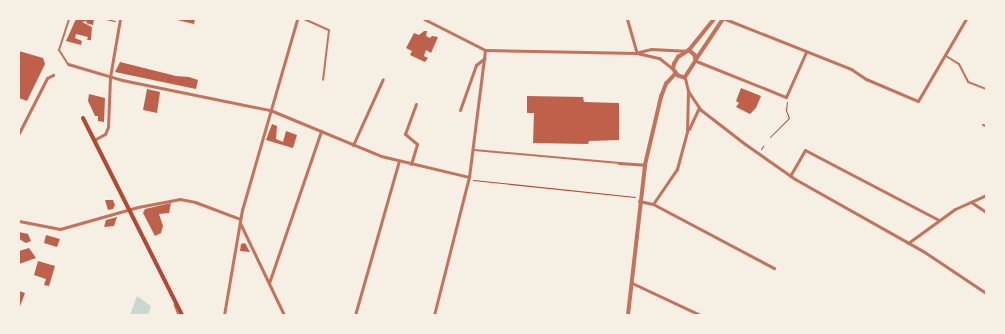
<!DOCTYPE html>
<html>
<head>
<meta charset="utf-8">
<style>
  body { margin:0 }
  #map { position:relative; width:1005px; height:334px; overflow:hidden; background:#f6efe4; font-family:"Archivo Narrow",sans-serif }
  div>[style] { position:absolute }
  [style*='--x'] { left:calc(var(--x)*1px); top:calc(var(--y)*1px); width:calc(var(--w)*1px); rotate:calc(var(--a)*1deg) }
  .water>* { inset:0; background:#c9d6d2 }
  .building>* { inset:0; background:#bf614a }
  .path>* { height:1px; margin:-0.5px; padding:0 0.5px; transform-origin:0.5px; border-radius:0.5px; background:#b5482f }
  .service>* { height:1.5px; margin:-0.75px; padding:0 0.75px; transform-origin:0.75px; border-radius:0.75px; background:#c5725c }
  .pedestrian>* { height:2px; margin:-1px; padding:0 1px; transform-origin:1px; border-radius:1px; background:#c5725c }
  .minor>* { height:3px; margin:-1.5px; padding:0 1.5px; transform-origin:1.5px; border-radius:1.5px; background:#c5725c }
  .tertiary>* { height:3.5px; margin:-1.75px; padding:0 1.75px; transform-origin:1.75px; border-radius:1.75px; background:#c5725c }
  .secondary>* { height:4px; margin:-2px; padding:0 2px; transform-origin:2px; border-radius:2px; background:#b5482f }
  span { translate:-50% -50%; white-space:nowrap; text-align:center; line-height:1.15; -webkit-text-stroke:3px #f6efe4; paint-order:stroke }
  .frame { position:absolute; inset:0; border:20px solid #f6efe4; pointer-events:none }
</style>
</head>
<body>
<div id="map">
  <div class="water">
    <i style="clip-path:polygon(137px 296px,151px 306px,148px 315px,130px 315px)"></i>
  </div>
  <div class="building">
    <i style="clip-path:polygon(76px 19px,94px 19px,93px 25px,86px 23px,87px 21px,82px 22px,92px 27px,91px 40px,87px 40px,88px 37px,76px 34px,75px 38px,82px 41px,81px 45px,66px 41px)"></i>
    <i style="clip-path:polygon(173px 19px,195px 19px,194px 24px)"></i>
    <i style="clip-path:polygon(424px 31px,427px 31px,426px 36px,430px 38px,432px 36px,438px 37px,431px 53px,426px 50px,424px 56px,428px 58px,425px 62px,410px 55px,412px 51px,406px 48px,414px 33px,419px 35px)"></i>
    <i style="clip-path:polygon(19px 51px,43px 58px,45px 64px,27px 101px,19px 98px)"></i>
    <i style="clip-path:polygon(120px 62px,176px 76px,189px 77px,198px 80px,196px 89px,115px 72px)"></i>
    <i style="clip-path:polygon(741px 88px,761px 96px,756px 108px,750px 114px,736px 107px,739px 103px,736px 101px)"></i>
    <i style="clip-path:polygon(147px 89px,160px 92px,157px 113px,143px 110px)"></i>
    <i style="clip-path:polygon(89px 94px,105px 98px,104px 122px,98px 121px,98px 116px,95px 116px,88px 101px)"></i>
    <i style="clip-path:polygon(527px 96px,583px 97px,584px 102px,619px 103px,619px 140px,589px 141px,588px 144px,533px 143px,534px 113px,527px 113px)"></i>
    <i style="clip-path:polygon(272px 124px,277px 126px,276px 139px,283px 142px,286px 131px,297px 135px,293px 148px,266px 140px)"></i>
    <i style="clip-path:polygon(105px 200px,113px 200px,115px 205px,113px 209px,108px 210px)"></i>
    <i style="clip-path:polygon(171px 203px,169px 213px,159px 214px,163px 226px,161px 233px,155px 236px,143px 213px,145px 209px)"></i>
    <i style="clip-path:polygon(117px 217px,114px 226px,104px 227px,106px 220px)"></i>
    <i style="clip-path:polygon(19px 232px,28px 234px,31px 241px,26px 243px,19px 239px)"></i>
    <i style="clip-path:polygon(46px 235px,60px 239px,57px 247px,44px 243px)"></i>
    <i style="clip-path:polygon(245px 243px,250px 252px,240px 251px,241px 244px)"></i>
    <i style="clip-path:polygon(29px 248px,36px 258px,19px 264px,19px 251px)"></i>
    <i style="clip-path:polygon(38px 261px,55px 266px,49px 286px,44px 285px,46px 279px,34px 275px)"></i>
    <i style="clip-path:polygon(19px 291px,25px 293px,19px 309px)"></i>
  </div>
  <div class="path">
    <i style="--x:106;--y:19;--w:9;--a:13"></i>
    <i style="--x:770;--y:137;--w:27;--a:-45"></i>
    <i style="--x:789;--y:118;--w:9;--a:-111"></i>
    <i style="--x:786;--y:110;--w:8;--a:-83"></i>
    <i style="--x:761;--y:149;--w:4;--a:-56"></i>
    <i style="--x:473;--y:180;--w:163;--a:6"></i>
  </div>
  <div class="service">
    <i style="--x:175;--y:305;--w:11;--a:68"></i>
  </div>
  <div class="pedestrian">
    <i style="--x:304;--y:19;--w:27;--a:24"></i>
    <i style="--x:329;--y:30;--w:50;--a:96.8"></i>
    <i style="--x:946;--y:56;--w:15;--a:32"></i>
    <i style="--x:959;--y:64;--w:20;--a:63"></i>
    <i style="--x:968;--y:82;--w:19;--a:21"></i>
    <i style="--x:68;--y:64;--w:17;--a:-123"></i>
    <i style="--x:59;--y:50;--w:33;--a:-72"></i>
    <i style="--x:983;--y:125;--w:3;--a:18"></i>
    <i style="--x:474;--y:150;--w:146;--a:5.1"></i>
  </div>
  <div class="minor">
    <i style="--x:424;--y:19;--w:68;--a:26.9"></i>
    <i style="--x:485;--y:50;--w:152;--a:1.1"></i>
    <i style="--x:637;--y:53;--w:23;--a:13"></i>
    <i style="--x:659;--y:58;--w:18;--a:38"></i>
    <i style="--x:627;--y:19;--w:35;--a:74"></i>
    <i style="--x:725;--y:19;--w:136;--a:21.6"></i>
    <i style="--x:851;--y:69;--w:18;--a:34"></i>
    <i style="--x:866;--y:79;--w:56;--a:22.9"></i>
    <i style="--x:918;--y:101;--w:95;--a:-59.7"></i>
    <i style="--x:639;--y:52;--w:12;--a:-14"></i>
    <i style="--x:651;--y:49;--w:34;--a:3"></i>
    <i style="--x:696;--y:61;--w:97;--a:21.8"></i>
    <i style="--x:786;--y:97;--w:49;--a:-66"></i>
    <i style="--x:68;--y:64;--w:56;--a:16.5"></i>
    <i style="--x:122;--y:80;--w:151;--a:11.5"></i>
    <i style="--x:270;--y:110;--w:120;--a:22.5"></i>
    <i style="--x:381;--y:156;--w:90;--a:13.4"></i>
    <i style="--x:685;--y:78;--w:13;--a:77"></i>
    <i style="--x:688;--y:91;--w:23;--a:56"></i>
    <i style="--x:701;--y:110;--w:56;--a:37.7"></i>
    <i style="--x:745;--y:144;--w:61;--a:35"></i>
    <i style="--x:795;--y:179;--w:147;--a:29.4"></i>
    <i style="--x:923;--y:251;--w:76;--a:33.7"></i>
    <i style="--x:460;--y:110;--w:48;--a:-70.4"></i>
    <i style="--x:476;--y:65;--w:11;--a:-38"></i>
    <i style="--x:689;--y:129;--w:23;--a:-65"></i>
    <i style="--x:19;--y:133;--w:62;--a:-63"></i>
    <i style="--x:47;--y:78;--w:7;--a:-27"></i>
    <i style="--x:94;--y:140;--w:13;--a:-29"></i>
    <i style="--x:105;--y:134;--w:8;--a:-67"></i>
    <i style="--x:108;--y:127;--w:50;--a:-87.7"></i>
    <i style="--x:110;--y:77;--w:59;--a:-80.2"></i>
    <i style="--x:353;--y:145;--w:72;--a:-65.6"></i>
    <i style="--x:619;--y:163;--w:26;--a:4"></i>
    <i style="--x:411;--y:164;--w:21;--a:-73"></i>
    <i style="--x:417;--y:144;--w:16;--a:-140"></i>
    <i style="--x:405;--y:134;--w:32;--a:-70"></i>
    <i style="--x:790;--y:176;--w:30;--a:-60"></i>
    <i style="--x:805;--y:150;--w:151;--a:27.6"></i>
    <i style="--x:639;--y:201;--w:14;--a:12"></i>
    <i style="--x:971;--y:202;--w:18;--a:34"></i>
    <i style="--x:653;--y:204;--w:137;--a:27.9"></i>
    <i style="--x:653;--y:204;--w:42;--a:-55.6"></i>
    <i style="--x:677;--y:169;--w:38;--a:-75"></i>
    <i style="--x:687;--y:132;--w:41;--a:-88.6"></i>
    <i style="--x:19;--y:221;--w:42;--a:11"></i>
    <i style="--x:60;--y:229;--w:81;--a:-15.8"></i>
    <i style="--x:138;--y:207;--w:43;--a:-10.8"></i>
    <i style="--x:180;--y:199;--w:15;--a:11"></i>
    <i style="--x:195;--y:202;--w:48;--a:20.7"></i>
    <i style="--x:240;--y:223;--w:102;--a:64.4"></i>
    <i style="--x:908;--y:243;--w:58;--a:-35.9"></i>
    <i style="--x:955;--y:209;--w:34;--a:-24"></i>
    <i style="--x:269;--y:283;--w:161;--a:-71.1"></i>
    <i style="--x:632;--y:283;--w:75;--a:25.2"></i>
    <i style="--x:224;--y:315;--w:107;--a:-80.3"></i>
    <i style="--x:242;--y:210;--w:199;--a:-73.9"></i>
    <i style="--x:355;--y:315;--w:160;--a:-74.1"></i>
    <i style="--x:434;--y:315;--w:142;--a:-75.8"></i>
    <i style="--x:469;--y:177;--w:128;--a:-82.8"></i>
  </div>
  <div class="tertiary">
    <i style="--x:689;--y:50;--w:8;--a:40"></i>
    <i style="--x:695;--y:55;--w:6;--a:81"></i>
    <i style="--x:696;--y:61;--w:20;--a:123"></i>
    <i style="--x:685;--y:78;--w:7;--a:-164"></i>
    <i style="--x:678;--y:76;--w:9;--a:-126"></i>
    <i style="--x:673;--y:69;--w:5;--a:-79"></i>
    <i style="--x:674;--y:64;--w:8;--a:-60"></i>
    <i style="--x:678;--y:57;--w:13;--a:-32"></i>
    <i style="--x:689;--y:50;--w:40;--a:-51"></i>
    <i style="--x:697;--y:58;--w:47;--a:-56.3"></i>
    <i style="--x:628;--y:315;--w:151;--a:-83.5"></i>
    <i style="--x:645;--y:165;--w:70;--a:-76.8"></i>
    <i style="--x:661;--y:97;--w:14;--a:-69"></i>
    <i style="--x:666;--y:84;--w:13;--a:-48"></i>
  </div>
  <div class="secondary">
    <i style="--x:83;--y:118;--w:220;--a:63.3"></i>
  </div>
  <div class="frame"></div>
</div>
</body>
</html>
